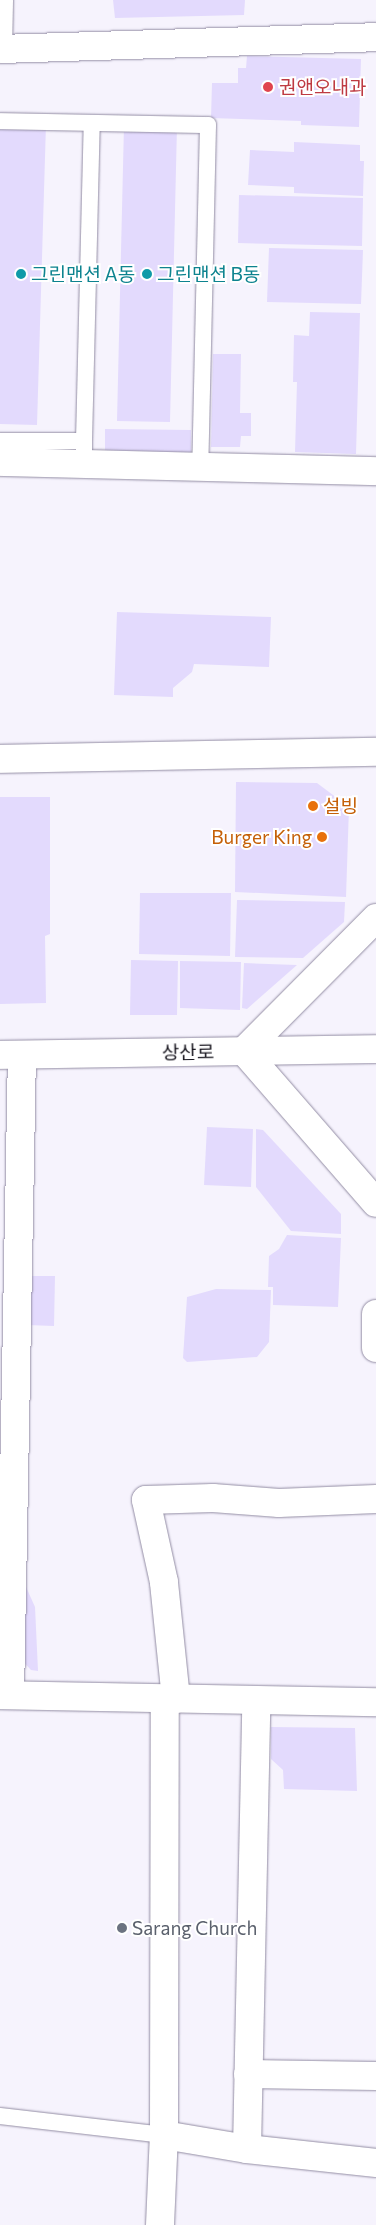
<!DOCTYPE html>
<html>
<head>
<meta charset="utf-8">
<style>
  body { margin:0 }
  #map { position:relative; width:376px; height:2225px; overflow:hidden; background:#f6f3fd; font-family:Commissioner,"Noto Sans KR",sans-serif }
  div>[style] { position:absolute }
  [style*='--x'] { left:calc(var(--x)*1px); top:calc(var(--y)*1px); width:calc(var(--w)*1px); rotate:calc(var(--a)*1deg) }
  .building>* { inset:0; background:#e3dafd }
  .roads { filter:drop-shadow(0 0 1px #938da4) drop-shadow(0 0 1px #938da4) }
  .service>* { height:16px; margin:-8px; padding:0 8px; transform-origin:8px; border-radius:8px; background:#fff }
  .minor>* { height:28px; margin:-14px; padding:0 14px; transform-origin:14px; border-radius:14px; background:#fff }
  .tertiary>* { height:28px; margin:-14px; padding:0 14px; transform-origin:14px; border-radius:14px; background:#fff }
  .secondary>* { height:28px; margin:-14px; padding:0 14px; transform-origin:14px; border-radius:14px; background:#fff }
  .dots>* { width:14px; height:14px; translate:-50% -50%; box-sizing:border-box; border:2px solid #fff; border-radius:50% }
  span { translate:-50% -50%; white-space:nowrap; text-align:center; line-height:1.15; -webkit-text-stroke:4px #fff; paint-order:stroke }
  .health-label { font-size:19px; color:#be3a42 }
  .left { translate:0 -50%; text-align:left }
  .culture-label { font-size:19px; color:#0d838f }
  .food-label { font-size:19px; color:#c56008 }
  .right { translate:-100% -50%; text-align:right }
  .street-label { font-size:19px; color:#17151e }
  .worship-label { font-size:19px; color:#5b616d }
</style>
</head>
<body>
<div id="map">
  <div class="building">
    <i style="clip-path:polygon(113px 0,245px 0,244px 15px,115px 18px)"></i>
    <i style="clip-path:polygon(247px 56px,361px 59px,359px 127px,301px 125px,301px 121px,211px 118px,212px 83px,238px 83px,238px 68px,246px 68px)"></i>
    <i style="clip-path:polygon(0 123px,46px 124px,37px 425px,0 424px)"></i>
    <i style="clip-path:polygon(124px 125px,177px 126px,170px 422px,117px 421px)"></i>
    <i style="clip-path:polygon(294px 142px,360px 145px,360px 161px,364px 161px,363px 196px,294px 193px,294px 187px,248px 185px,250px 150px,294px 152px)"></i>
    <i style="clip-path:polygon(239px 195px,363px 198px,362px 246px,238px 243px)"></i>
    <i style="clip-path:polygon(269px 248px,363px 250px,361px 304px,267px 302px)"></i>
    <i style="clip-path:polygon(310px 312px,360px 313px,356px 454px,295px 452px,297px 382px,293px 382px,294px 335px,309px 336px)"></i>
    <i style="clip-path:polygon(213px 354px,241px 354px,240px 413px,251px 413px,251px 436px,241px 436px,240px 447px,211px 447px)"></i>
    <i style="clip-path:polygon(105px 429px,191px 430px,191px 455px,105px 454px)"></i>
    <i style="clip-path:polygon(117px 612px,271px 617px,269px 667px,194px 664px,192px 672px,173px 688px,173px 697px,114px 695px)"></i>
    <i style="clip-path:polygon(236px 782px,317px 783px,349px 807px,346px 897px,235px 892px)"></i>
    <i style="clip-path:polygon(0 797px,50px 797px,50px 934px,45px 936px,46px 1003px,0 1004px)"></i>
    <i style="clip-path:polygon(140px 893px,231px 893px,230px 956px,139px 954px)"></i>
    <i style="clip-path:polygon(237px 900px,345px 902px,344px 922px,303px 958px,235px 957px)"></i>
    <i style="clip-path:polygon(131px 960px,178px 961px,177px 1015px,130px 1015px)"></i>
    <i style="clip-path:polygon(180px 961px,241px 962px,240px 1010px,180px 1008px)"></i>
    <i style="clip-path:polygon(244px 963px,297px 965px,247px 1009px,242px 1008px)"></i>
    <i style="clip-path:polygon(207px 1127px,253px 1129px,251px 1187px,204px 1185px)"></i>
    <i style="clip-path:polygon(256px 1129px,263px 1130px,341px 1214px,341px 1234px,291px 1231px,256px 1187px)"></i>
    <i style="clip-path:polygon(287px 1235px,341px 1238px,338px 1307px,273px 1305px,273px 1287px,268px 1287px,269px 1256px,279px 1249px)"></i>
    <i style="clip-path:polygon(28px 1276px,55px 1276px,54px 1326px,27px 1325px)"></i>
    <i style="clip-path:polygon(216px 1289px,271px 1290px,269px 1342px,257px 1357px,187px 1362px,183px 1358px,187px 1297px)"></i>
    <i style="clip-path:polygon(18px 1569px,35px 1607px,38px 1671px,31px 1670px,19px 1657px)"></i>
    <i style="clip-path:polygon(271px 1727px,355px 1728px,357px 1791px,284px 1789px,283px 1770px,271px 1759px)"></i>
  </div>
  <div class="roads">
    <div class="service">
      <i style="--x:4;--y:49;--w:49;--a:-88.8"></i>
      <i style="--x:0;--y:121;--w:208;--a:1.1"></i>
      <i style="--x:208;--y:125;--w:341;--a:91.3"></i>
      <i style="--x:0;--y:441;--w:84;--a:0"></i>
      <i style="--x:84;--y:441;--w:11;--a:90"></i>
      <i style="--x:84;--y:441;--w:318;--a:-88.6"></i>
      <i style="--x:0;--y:2116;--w:165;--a:6.6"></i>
    </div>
    <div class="minor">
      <i style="--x:0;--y:49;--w:376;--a:-1.8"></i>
      <i style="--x:0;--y:462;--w:376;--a:1.4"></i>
      <i style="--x:0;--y:759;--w:376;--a:-1.1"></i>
      <i style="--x:10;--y:1695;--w:640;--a:-88.93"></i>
      <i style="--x:176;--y:1699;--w:118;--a:-95.9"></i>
      <i style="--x:164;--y:1582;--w:84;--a:-102.4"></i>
      <i style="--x:146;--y:1500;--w:67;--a:-1.7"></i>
      <i style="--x:213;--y:1498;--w:66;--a:4.3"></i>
      <i style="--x:279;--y:1503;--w:97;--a:-2.4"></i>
      <i style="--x:248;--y:2074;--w:128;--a:0.9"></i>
      <i style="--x:164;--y:2135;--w:84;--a:9.6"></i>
      <i style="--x:247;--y:2149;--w:130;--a:6.2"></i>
      <i style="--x:247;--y:2149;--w:448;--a:-88.8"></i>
      <i style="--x:160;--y:2225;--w:90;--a:-87.5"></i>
      <i style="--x:164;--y:2135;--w:436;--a:-89.9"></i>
    </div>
    <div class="tertiary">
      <i style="--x:376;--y:918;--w:187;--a:134.8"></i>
      <i style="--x:244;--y:1051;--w:201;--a:49"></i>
      <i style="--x:0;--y:1055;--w:376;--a:-0.9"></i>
      <i style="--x:0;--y:1695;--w:376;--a:1.1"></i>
    </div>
    <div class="secondary">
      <i style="--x:376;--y:1314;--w:34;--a:90"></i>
    </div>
  </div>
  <div class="dots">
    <i style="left:268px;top:87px;background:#e0444e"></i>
    <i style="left:21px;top:274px;background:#0f9aa8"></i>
    <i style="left:147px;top:274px;background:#0f9aa8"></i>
    <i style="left:313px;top:806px;background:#e8710a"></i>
    <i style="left:322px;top:837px;background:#e8710a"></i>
    <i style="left:122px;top:1928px;background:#6b7280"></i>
  </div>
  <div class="health-label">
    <span class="left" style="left:279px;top:87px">권앤오내과</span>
  </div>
  <div class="culture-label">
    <span class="left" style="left:31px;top:274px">그린맨션 A동</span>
    <span class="left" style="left:157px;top:274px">그린맨션 B동</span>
  </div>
  <div class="food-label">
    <span class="left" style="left:323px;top:806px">설빙</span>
    <span class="right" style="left:312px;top:837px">Burger King</span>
  </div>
  <div class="street-label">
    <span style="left:188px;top:1052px;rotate:-1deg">상산로</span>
  </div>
  <div class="worship-label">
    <span class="left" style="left:132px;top:1928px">Sarang Church</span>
  </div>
</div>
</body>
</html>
